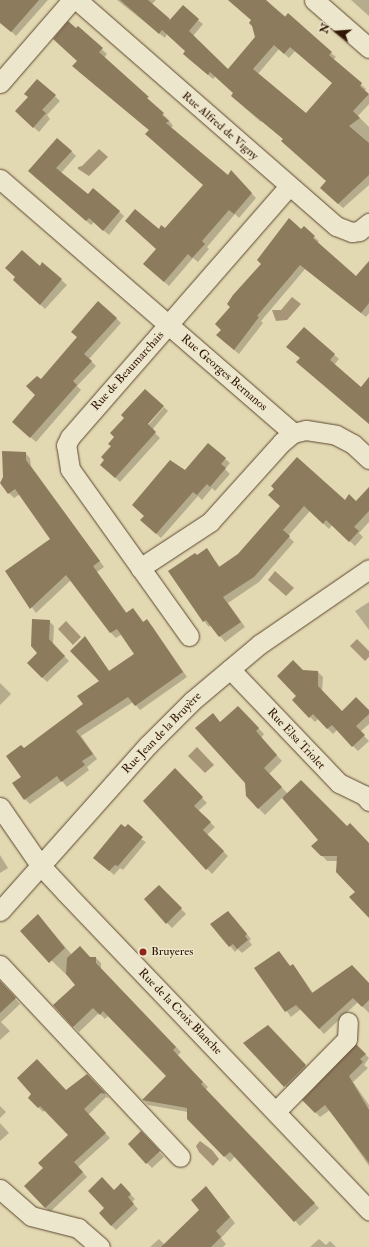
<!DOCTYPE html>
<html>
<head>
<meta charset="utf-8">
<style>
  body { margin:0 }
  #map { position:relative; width:369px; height:1247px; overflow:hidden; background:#e2d8b1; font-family:"IM FELL Double Pica",serif }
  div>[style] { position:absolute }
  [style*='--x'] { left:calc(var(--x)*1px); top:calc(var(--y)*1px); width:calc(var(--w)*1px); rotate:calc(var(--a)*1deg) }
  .water>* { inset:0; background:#a69677 }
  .shadow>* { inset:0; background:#0003 }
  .building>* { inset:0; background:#8d7b5e }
  .roads { filter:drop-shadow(0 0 1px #5d4730) drop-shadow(0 0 1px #5d4730) }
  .minor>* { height:19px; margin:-9.5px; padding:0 9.5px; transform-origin:9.5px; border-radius:9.5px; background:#ece6cc }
  .dots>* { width:11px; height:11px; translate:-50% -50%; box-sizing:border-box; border:2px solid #ece6cc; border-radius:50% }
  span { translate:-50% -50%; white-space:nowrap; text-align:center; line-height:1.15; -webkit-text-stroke:3px #ece6cc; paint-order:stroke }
  .street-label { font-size:12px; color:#311705 }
  .poi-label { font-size:12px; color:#311705 }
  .left { translate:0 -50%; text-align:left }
  .north { position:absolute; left:317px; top:12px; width:40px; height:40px; -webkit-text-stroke:3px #ece6cc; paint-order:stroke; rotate:287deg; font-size:11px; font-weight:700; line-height:16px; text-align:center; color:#311705 }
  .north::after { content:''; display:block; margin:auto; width:14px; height:18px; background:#311705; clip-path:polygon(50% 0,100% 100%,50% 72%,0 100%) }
</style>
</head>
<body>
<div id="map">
  <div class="water">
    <i style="clip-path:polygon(99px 149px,108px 157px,89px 176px,78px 169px,78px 167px,82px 166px)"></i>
    <i style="clip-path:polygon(292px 297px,301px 304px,287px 320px,276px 321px,272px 310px,281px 310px)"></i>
    <i style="clip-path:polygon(275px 571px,294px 588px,286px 596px,268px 580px)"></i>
    <i style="clip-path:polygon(66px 621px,81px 637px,73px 645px,58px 629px)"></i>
    <i style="clip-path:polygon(357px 639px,369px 651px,369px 657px,365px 661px,350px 646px)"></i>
    <i style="clip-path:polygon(197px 747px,214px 765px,205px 773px,188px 756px)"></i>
    <i style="clip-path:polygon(200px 1141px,212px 1150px,219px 1159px,213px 1166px,199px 1152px,196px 1146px)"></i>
  </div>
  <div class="shadow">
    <i style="clip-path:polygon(0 0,48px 0,16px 36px,0 21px)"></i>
    <i style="clip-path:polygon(evenodd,117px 0,156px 0,152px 4px,170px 21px,198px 20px,203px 24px,193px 36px,228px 70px,256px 38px,252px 20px,228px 0,265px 0,331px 53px,336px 57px,333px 60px,366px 89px,364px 91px,369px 95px,369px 104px,358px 116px,369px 127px,369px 185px,343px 208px,326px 193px,328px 181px,263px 120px,261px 122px,237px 101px,232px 96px,235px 93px,216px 76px,213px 79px,189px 59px,186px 51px,167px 34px,165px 38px,117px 0,279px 49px,289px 58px,295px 51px,333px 83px,306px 114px,257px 75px,279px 49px)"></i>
    <i style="clip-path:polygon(351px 0,369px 0,369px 16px)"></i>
    <i style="clip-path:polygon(78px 27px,107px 54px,104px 58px,168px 119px,173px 126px,171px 128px,228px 176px,231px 172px,256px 198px,239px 218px,235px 214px,207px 247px,209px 249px,198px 262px,193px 258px,169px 286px,150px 269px,157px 250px,159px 230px,165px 230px,205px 185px,150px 131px,78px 71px,76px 30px)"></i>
    <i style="clip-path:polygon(55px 96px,60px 101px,47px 115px,50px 119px,39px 132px,21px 116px)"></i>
    <i style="clip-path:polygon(71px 151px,76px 156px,61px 173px,88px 196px,94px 189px,124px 216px,109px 235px,94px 222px,91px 225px,34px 176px)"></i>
    <i style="clip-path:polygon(301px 230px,314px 237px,319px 241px,317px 243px,356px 277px,369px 282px,369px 313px,366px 317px,305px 269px,261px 321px,263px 323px,239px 354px,222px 340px)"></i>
    <i style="clip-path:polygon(43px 264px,67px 285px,45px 309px,19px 285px)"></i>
    <i style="clip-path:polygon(116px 318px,121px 323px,89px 359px,96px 366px,77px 386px,81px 390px,36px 442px,18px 426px,36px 395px,41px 380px)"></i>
    <i style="clip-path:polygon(304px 328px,339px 359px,334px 365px,369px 396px,369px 424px,301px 359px)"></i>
    <i style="clip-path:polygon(164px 407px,168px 411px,152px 430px,160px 438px,120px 482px,106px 469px,105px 460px,115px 437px,145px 429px)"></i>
    <i style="clip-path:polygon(208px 444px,230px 463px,225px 469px,230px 474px,215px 491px,212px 488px,202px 500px,198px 496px,161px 538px,146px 524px,145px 516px)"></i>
    <i style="clip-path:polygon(25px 453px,30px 458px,31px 466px,104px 567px,97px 572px,127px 613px,133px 609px,144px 623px,147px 621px,152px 626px,187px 677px,140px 710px,133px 702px,81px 736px,97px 759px,87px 767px,89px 770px,67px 787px,62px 781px,30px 804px,25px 799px,22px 777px,24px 749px,85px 704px,100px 681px,85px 637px,110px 672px,135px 654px,122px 634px,116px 638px,111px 633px,71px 580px,36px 613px,6px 571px,51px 539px,20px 494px,14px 498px,9px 493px)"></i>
    <i style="clip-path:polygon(369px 498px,369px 522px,359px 533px,363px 537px,355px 546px,332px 525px,329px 529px,310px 511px,288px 536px,294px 542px,259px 582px,228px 603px,245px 627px,225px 642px,211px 625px,209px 627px,204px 621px,169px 572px,207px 550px,220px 567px,238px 554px,281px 506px,356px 503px)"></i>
    <i style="clip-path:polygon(369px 602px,369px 630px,355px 611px)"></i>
    <i style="clip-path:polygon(49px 621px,54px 626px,53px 645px,69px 661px,47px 682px,28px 663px,38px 653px)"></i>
    <i style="clip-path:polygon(303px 671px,318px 672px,323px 677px,322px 692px,342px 712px,369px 711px,369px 724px,360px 732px,369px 741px,358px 751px,337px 730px,333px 734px,318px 719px,315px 722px,293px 700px,297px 696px)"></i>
    <i style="clip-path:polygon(0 683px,11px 694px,0 705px)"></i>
    <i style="clip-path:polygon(238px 707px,264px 734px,261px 738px,282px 761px,269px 774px,288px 794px,347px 827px,369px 844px,369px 917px,338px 861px,327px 861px,313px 846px,319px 840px,283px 797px,265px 815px,247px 796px,246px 783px,221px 723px)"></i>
    <i style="clip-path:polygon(175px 770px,207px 803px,198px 811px,215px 827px,207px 835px,228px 856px,212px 874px,144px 801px)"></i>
    <i style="clip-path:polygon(125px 829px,146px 842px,123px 870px,120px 868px,114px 875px,99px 862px)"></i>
    <i style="clip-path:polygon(0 855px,8px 868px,0 873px)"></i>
    <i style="clip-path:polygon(159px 886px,186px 914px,172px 928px,145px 900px)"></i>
    <i style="clip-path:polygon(233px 917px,251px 939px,249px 941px,252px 945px,242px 953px,238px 949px,235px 952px,212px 924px)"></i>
    <i style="clip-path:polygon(43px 921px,72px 955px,96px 958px,101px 963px,101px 969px,181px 1052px,177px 1056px,208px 1087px,205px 1090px,319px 1208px,300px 1226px,235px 1156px,230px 1162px,225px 1157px,188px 1118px,188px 1112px,148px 1105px,143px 1100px,168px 1076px,108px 1016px,105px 1019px,99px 1013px,79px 1032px,54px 1005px,77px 985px,21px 931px)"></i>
    <i style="clip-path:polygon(279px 953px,291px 967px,293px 965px,297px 970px,313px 993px,369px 984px,369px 1013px,358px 1002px,324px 1034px,301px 1009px,291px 1017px,256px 968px)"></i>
    <i style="clip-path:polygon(0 982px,20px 1004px,1px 1022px,10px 1031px,0 1040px)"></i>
    <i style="clip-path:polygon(273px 1031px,310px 1071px,290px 1091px,245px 1043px)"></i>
    <i style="clip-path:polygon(356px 1045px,369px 1058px,364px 1065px,368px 1068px,353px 1082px,369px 1105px,369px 1166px,330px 1110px,320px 1117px,304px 1100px)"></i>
    <i style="clip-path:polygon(87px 1075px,109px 1098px,106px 1097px,88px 1115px,110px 1138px,78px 1167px,87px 1177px,50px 1212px,45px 1207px,45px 1168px,69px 1135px,46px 1110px,43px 1112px,29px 1098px,66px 1091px)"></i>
    <i style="clip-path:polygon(0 1106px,6px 1112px,0 1118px)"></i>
    <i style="clip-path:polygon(0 1123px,9px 1133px,0 1141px)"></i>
    <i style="clip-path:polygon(141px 1133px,164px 1157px,152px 1168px,147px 1163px)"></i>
    <i style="clip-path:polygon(121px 1185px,135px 1199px,132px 1202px,138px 1209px,116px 1230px,111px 1225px,105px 1208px)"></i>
    <i style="clip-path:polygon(211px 1193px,235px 1223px,221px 1238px,226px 1244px,223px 1247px,150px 1247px,159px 1239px,165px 1245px,201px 1210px)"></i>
    <i style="clip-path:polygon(319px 1239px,326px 1245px,330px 1241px,336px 1247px,310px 1247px)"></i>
  </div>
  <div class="building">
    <i style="clip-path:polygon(0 0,39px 0,11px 32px,0 23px)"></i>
    <i style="clip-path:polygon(evenodd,120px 0,148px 0,170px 19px,168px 22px,183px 5px,199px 19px,189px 31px,228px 69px,255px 37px,252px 26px,249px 23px,251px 20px,228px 0,266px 0,285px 17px,288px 13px,332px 52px,329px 55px,362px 83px,360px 86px,369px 94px,353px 111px,360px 118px,349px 126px,369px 143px,369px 175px,338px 204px,320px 188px,326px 181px,281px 141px,283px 139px,231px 96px,233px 93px,210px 72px,208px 75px,183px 54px,185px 51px,162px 30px,159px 34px,120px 0,274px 45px,284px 54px,290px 47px,332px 83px,306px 113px,253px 69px,274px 45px)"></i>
    <i style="clip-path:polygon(68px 21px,76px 28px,78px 26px,103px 48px,99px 52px,149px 97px,147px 98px,164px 113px,162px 115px,169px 121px,166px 123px,228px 175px,231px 170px,252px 193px,234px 214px,229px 210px,202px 241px,205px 244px,192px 258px,188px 254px,164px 282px,143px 264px,156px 249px,125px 221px,135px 209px,159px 229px,161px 225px,165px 228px,203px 185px,145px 134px,149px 130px,72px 66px,77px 61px,53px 39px)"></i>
    <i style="clip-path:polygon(37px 79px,56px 95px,42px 110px,46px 113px,33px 128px,15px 111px,28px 97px,24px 94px)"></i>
    <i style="clip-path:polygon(57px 138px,72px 151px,56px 168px,88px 194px,93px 188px,120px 211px,103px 231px,89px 218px,86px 221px,28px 171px)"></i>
    <i style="clip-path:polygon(289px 218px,301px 229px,304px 226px,315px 236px,313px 238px,356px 276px,369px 261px,369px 303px,361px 313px,300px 265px,257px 316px,259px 317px,234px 350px,216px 335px,221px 330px,215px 324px,230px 307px,227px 304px,233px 295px,261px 264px,257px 260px)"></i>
    <i style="clip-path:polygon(22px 250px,40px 266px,42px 262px,62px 279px,40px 305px,13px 280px,15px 277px,5px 268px)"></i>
    <i style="clip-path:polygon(98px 301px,117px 318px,84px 354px,92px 361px,73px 381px,77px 385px,30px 438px,12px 422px,35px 395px,26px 386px,37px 376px,41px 379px,77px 337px,71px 332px)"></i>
    <i style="clip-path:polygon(304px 327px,335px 354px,330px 360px,361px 387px,369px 377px,369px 424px,296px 362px,300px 358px,286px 347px)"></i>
    <i style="clip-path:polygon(145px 389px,164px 406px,148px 424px,156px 432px,115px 478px,100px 465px,104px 460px,101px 457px,111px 446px,108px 444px,114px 437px,110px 433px,124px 418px,121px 415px)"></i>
    <i style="clip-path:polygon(208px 443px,226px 458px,221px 464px,226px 468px,210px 487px,207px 484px,197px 495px,193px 492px,156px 534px,140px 520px,144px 516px,132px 505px,170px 460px,185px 470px)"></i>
    <i style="clip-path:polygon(2px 451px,26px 452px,26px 460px,100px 561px,93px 566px,126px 613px,133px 608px,143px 622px,147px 619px,183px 672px,135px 706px,128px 697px,76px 731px,93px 754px,82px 761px,85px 765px,61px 782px,57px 776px,24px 800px,12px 783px,21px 777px,6px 756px,21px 745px,24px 748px,83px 704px,77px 696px,99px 681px,70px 651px,85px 636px,109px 671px,134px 654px,117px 629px,110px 633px,66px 575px,30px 609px,5px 571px,50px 539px,15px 489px,8px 494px,0 483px,3px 477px)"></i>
    <i style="clip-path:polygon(297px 457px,345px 500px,349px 494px,356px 501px,369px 487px,369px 511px,354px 527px,359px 531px,349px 542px,326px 520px,323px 524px,304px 506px,283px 530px,290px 536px,254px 577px,223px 597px,241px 622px,219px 637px,206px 620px,203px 622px,168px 571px,195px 553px,197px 555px,207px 548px,219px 567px,238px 554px,280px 506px,268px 495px,274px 489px,271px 486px)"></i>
    <i style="clip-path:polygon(32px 619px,50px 620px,49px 639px,65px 656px,42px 678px,27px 663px,37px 653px,31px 646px)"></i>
    <i style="clip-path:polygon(293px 660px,303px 670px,318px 671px,318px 686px,342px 711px,356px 697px,369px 710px,369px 714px,356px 726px,365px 735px,352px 747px,332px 725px,327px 729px,313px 714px,309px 718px,292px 700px,296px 696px,277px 676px)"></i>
    <i style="clip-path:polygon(238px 706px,259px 728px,256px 731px,277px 755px,264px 768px,282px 787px,258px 809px,246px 796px,245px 783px,195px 728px,213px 713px,220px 722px)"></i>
    <i style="clip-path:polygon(175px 768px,203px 797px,194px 806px,211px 822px,203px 830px,224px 851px,206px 870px,143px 801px)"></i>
    <i style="clip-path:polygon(301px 780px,347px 826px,350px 823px,369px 843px,369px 918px,349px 897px,355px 892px,336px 872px,337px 856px,321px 856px,311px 846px,318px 840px,282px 798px)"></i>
    <i style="clip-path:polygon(121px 824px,125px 827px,128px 824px,143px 837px,118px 866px,115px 865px,109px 871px,93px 858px)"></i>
    <i style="clip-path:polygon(159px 885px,182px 908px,166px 924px,144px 899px)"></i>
    <i style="clip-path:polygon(228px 911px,247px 934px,245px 936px,248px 940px,237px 949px,233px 944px,229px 947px,210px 924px)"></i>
    <i style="clip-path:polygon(38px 914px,65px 948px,49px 963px,20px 931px)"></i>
    <i style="clip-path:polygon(80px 946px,90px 957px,96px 957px,96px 963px,176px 1047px,173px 1050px,203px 1082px,201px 1084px,315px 1203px,294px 1222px,230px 1152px,224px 1157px,187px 1119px,187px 1108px,142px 1100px,166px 1076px,103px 1011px,100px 1015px,93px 1008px,73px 1027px,53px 1005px,75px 985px,66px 974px,67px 958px)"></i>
    <i style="clip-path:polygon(279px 951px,290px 966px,293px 964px,312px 993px,352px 965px,369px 983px,369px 1000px,362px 1007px,353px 998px,319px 1029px,296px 1005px,285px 1012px,254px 968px)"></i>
    <i style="clip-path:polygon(0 981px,16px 998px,0 1013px)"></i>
    <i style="clip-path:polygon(268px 1025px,306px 1065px,284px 1087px,243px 1043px)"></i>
    <i style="clip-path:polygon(356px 1044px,366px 1054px,360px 1059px,363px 1062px,349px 1076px,369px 1110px,369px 1163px,325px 1105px,315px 1113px,302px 1100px)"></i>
    <i style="clip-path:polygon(37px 1059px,66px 1090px,87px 1074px,106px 1094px,101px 1093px,84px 1109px,106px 1133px,74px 1162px,83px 1172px,45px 1208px,24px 1186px,43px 1168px,38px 1163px,68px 1135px,40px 1106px,38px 1108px,28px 1098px,31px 1094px,17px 1078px)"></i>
    <i style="clip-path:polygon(141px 1131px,160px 1151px,146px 1164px,128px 1144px)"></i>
    <i style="clip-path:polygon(102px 1177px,114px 1190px,121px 1183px,131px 1194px,128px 1197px,134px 1204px,111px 1226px,99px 1213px,104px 1208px,88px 1191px)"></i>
    <i style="clip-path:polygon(206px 1186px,230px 1217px,216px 1231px,221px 1237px,211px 1247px,161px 1247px,199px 1210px,191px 1200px)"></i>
  </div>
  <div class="roads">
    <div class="minor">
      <i style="--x:77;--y:0;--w:344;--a:41.1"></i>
      <i style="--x:336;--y:226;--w:17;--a:21"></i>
      <i style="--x:352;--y:232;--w:7;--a:-8"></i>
      <i style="--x:359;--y:231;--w:13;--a:-39"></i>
      <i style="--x:314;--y:0;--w:73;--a:41.1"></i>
      <i style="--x:0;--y:83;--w:110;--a:-49.1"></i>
      <i style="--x:0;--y:179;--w:388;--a:40.9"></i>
      <i style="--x:140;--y:568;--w:84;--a:-33.3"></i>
      <i style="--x:210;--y:522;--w:108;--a:-48"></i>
      <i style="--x:282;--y:442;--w:14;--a:-39"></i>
      <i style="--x:293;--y:433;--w:13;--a:-13"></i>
      <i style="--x:306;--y:430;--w:30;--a:9"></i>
      <i style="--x:336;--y:435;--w:19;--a:28"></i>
      <i style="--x:353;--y:444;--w:22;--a:43"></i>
      <i style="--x:189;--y:636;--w:205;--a:-125.5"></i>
      <i style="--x:70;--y:469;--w:24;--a:-99"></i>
      <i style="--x:66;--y:445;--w:9;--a:-63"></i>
      <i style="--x:70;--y:437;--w:333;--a:-48.9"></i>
      <i style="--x:230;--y:669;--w:158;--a:46.3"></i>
      <i style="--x:339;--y:783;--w:28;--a:26"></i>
      <i style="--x:364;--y:795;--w:8;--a:50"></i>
      <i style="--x:0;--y:807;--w:70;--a:55.4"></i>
      <i style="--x:40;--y:865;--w:38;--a:47"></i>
      <i style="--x:66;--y:893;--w:439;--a:46.3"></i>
      <i style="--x:0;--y:911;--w:222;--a:-48.3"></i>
      <i style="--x:148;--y:745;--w:62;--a:-45"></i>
      <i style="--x:192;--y:701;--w:89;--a:-40"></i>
      <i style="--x:260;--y:644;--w:132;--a:-34.5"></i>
      <i style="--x:0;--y:965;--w:263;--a:46.8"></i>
      <i style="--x:276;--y:1111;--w:101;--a:-45.4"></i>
      <i style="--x:347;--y:1039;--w:17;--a:-87"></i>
      <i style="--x:0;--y:1189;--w:41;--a:41.1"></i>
      <i style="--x:31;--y:1216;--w:49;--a:14.3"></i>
      <i style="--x:78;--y:1228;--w:29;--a:41"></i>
    </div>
  </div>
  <div class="dots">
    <i style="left:143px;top:952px;background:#8f2418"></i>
  </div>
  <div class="street-label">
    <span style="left:220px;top:126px;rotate:41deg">Rue Alfred de Vigny</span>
    <span style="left:128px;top:371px;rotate:-48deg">Rue de Beaumarchais</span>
    <span style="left:224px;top:373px;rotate:41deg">Rue Georges Bernanos</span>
    <span style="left:162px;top:733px;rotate:-46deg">Rue Jean de la Bruyère</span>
    <span style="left:296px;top:739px;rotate:47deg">Rue Elsa Triolet</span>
    <span style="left:180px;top:1012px;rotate:46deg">Rue de la Croix Blanche</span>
  </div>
  <div class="poi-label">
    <span class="left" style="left:151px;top:952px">Bruyeres</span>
  </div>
  <div class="north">N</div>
</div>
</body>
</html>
